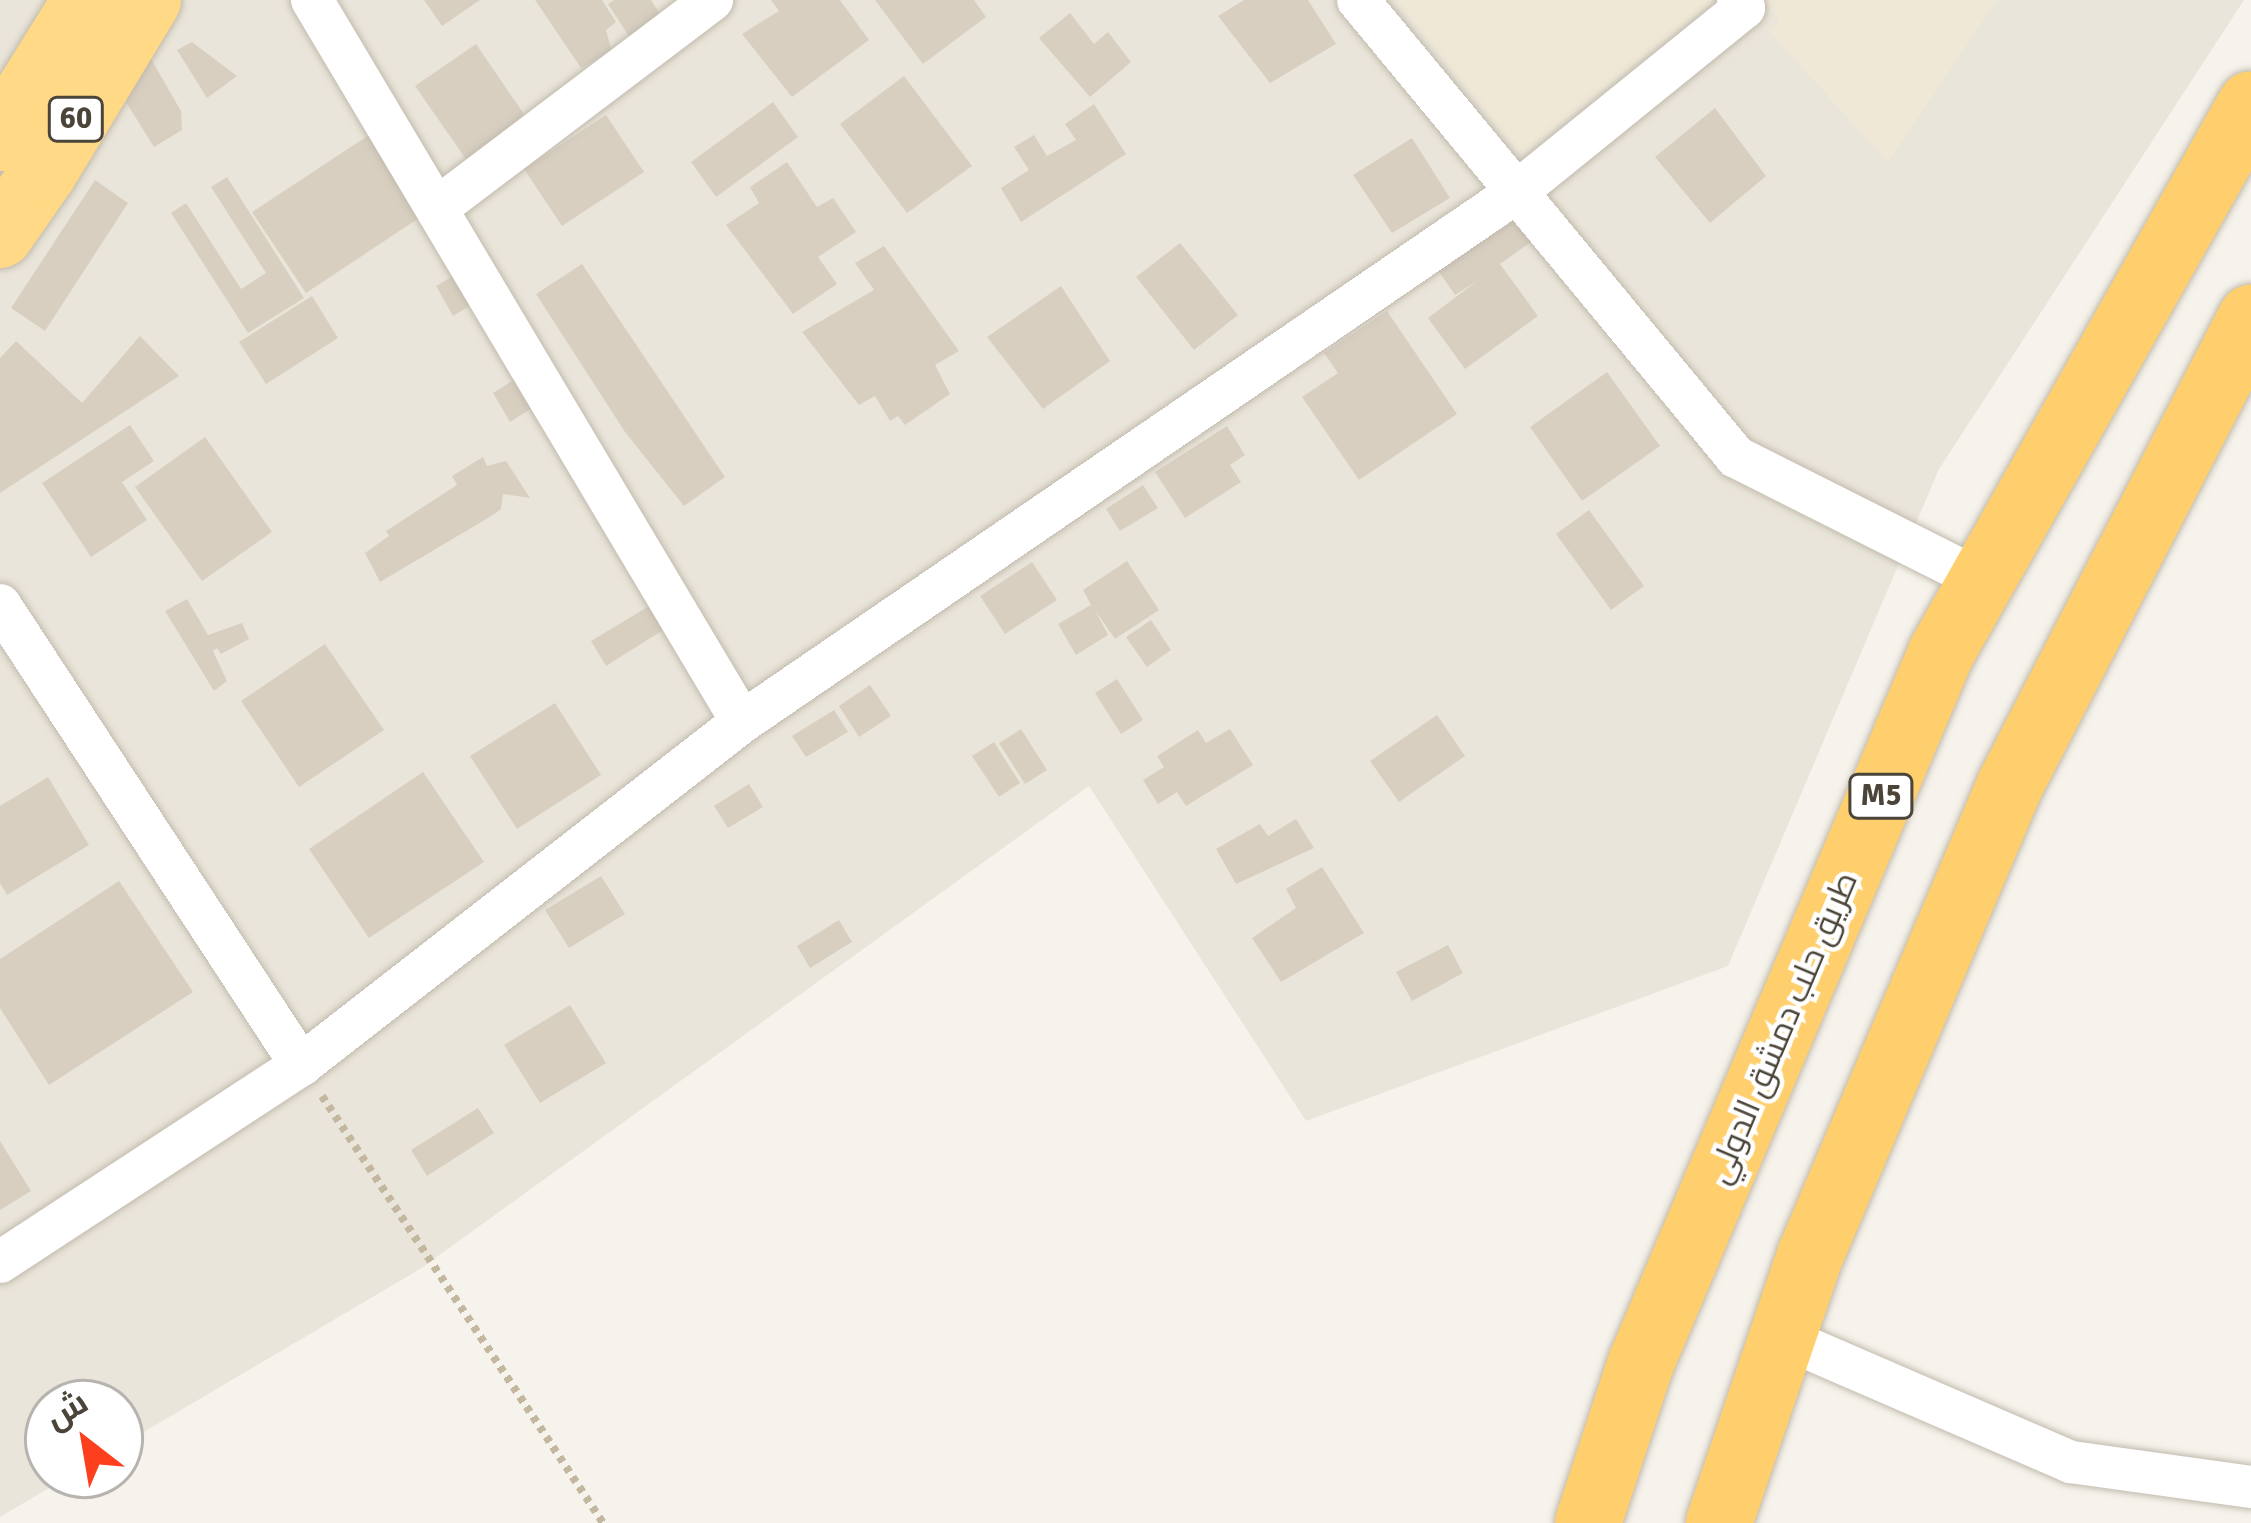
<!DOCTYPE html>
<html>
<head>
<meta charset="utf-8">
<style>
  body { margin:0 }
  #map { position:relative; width:2251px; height:1523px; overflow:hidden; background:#f6f3ec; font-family:Signika,Cairo,sans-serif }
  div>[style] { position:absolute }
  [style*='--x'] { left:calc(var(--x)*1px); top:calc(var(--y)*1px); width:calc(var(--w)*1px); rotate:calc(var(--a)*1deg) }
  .residential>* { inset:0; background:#eae5da }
  .education>* { inset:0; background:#efe8d6 }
  .building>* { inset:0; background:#d8cfc1 }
  .path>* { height:8px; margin-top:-4px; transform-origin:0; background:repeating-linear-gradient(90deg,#c4b79f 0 6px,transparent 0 12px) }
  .roads { filter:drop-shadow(0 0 3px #c2bbae) drop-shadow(0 0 3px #c2bbae) }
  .minor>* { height:42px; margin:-21px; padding:0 21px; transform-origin:21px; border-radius:21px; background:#fff }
  .trunk>* { height:66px; margin:-33px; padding:0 33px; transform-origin:33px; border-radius:33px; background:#ffd985 }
  .motorway>* { height:66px; margin:-33px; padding:0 33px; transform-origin:33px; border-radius:33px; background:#ffcf6e }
  span { translate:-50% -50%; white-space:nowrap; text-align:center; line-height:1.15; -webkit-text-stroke:9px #fff; paint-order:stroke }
  .shield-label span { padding:3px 9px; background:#fff; border:3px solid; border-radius:9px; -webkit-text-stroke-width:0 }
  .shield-label { font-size:30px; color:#4b4439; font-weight:700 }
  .street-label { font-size:33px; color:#4b4439 }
  .north { position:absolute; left:24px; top:1379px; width:120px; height:120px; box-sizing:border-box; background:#fff; border:3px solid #b7b4b0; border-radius:50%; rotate:329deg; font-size:33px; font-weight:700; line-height:48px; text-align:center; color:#4b4439 }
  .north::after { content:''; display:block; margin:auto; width:42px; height:54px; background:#fc3f1d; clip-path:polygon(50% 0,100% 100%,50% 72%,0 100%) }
</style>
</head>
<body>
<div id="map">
  <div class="residential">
    <i style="clip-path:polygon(0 0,2244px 0,1939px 469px,1728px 966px,1306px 1121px,1089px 786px,420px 1269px,120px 1446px,120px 1403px,48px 1403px,48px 1475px,71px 1475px,0 1517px)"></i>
  </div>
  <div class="education">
    <i style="clip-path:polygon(1396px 0,1715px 0,1521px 155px)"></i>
    <i style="clip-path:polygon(1763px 0,1997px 0,1888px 162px,1769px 31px,1780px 21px)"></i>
  </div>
  <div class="building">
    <i style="clip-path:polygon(424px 0,480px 0,442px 26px)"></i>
    <i style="clip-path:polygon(535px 0,602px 0,616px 22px,606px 30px,612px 52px,581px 68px)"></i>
    <i style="clip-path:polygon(614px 0,651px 0,666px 24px,634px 44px,608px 4px)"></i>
    <i style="clip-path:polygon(771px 0,840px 0,869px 40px,792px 97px,742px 34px,779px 11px)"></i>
    <i style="clip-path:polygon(875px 0,974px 0,986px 17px,923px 64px)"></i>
    <i style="clip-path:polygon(1244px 0,1308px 0,1336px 44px,1270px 83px,1218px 16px)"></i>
    <i style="clip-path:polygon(1070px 13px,1094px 44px,1108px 32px,1131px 62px,1090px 97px,1039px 38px)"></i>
    <i style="clip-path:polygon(192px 42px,237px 76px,207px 98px,177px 50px)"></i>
    <i style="clip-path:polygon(476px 44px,528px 120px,468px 162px,415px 86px)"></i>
    <i style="clip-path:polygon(147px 52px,181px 111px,182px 130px,154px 147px,124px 99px)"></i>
    <i style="clip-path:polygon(904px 76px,972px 166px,907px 213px,840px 124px)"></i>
    <i style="clip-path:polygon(773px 102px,798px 137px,716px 197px,691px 162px)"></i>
    <i style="clip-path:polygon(1094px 104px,1126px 154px,1021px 222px,1001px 188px,1029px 170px,1014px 147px,1034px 135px,1047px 156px,1076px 140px,1065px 124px)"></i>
    <i style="clip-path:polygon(1715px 108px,1766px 176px,1710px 223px,1655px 157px)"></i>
    <i style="clip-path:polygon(606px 115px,644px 172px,562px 226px,524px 169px)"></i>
    <i style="clip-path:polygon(369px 135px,422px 216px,306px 293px,252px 212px)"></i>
    <i style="clip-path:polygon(1412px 138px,1450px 198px,1392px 233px,1353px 175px)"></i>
    <i style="clip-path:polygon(787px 162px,817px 207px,833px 198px,856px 232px,818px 257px,837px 284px,793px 314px,726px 225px,759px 203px,750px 187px)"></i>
    <i style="clip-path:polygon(227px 177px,304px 298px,248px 333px,171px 213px,186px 203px,241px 289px,266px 273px,211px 187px)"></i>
    <i style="clip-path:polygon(95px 180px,128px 203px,45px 331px,11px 308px)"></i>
    <i style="clip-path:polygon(1511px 214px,1531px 242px,1500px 264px,1538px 316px,1465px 369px,1428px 318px,1477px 281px,1455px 295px,1435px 266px)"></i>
    <i style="clip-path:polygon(1180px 243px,1238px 315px,1194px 350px,1136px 277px)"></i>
    <i style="clip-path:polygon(884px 246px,959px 351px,935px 365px,950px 394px,905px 425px,898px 416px,890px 421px,875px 396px,859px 405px,802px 332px,874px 290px,855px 263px)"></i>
    <i style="clip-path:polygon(582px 264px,725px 477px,684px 506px,625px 432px,536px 294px)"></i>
    <i style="clip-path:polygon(458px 273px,476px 302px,453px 316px,436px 286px)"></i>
    <i style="clip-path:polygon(1061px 286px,1110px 361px,1043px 409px,987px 337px)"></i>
    <i style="clip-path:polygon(312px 296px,338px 338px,266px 384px,239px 342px)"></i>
    <i style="clip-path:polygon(1387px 311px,1457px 414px,1359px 480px,1302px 397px,1338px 373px,1324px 353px)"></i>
    <i style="clip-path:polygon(140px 336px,179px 376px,0 493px,0 358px,16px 341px,82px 403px)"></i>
    <i style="clip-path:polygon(1607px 372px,1660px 446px,1582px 501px,1530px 427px)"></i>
    <i style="clip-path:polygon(515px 379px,532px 408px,510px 422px,493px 393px)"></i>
    <i style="clip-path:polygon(130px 425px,154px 461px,122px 482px,147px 520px,91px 557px,42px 483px)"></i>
    <i style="clip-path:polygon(1227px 426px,1245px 455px,1230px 465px,1241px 482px,1185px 518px,1155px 472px)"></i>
    <i style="clip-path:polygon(205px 437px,272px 532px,202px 581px,135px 487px)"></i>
    <i style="clip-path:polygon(483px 457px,487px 466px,506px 461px,530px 498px,503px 494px,501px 509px,493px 515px,380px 582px,365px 553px,389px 536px,386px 531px,457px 485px,452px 476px)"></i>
    <i style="clip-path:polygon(1143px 485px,1158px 508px,1120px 531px,1106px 509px)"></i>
    <i style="clip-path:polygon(1589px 510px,1644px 586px,1611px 610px,1556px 534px)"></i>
    <i style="clip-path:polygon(1127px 561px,1159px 610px,1115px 639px,1095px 610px,1108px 635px,1076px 655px,1058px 624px,1091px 605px,1083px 590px)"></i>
    <i style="clip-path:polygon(1032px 562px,1057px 600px,1005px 634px,980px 596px)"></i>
    <i style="clip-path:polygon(187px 599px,208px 635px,242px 623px,249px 639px,221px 654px,217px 648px,213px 651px,227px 681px,214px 691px,165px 611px)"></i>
    <i style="clip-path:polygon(654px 603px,668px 627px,606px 666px,591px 641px)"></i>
    <i style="clip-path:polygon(1151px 620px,1171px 650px,1147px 667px,1126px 637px)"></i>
    <i style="clip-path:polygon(325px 644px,384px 730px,299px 787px,241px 701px)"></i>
    <i style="clip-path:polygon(1117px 679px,1143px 720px,1121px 734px,1095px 693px)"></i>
    <i style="clip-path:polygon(870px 685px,891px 716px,859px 737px,839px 706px)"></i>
    <i style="clip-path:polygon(555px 703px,601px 775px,517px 829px,470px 756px)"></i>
    <i style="clip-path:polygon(834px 710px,848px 732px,806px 757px,792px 736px)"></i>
    <i style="clip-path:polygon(1437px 715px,1465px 756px,1399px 802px,1370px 761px)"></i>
    <i style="clip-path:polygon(1021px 729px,1047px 770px,1025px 784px,999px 743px)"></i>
    <i style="clip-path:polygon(1230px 729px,1253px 765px,1186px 806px,1177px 792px,1158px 804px,1143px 780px,1164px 767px,1157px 756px,1198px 730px,1206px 743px)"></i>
    <i style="clip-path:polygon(994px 742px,1020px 783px,999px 797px,972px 756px)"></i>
    <i style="clip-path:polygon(423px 772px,484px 862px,369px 938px,309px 849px)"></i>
    <i style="clip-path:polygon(48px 777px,89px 845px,7px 895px,0 883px,0 806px)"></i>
    <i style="clip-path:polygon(749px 784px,763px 807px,728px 828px,714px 806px)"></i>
    <i style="clip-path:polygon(1296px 819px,1314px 848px,1236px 884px,1216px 849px,1260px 824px,1268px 836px)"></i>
    <i style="clip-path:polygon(1322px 867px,1364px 933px,1281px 982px,1252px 938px,1296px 908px,1286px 889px)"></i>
    <i style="clip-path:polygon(601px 876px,625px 914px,569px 948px,545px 910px)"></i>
    <i style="clip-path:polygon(119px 881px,193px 992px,49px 1085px,0 1008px,0 959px)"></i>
    <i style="clip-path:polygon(839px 920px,852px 942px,810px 968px,797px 946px)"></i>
    <i style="clip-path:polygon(1448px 945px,1463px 973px,1412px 1001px,1396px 972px)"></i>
    <i style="clip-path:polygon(570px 1005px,606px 1063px,540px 1103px,504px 1045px)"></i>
    <i style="clip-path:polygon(478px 1108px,494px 1133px,427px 1176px,411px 1150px)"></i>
    <i style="clip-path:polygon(0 1141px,31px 1191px,0 1210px)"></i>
  </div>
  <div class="path">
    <i style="--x:322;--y:1096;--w:511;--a:56.65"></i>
  </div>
  <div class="roads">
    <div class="minor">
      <i style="--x:312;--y:0;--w:840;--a:59.22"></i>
      <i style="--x:1358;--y:0;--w:593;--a:50.4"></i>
      <i style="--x:1736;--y:457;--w:276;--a:26.7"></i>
      <i style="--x:437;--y:208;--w:345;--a:-37.1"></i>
      <i style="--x:0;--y:605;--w:550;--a:56.8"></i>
      <i style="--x:301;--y:1065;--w:559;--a:-37.87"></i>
      <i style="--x:742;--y:722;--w:935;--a:-34.37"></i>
      <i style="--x:1514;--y:194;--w:296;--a:-39"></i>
      <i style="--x:1744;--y:8;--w:10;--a:-127"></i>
      <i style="--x:0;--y:1262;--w:360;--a:-33.2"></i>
      <i style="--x:1782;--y:1337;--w:315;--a:23.4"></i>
      <i style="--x:2071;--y:1462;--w:182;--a:7.9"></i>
    </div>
    <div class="trunk">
      <i style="--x:0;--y:138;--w:163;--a:-58.1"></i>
      <i style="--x:0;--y:235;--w:77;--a:-55.1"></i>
      <i style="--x:44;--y:172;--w:201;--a:-58.8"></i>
    </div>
    <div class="motorway">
      <i style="--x:1588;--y:1523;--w:169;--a:-71.7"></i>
      <i style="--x:1641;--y:1363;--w:771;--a:-67.09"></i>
      <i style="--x:1941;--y:653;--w:630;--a:-60.55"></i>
      <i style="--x:1719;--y:1523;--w:282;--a:-71.2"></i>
      <i style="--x:1810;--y:1256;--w:512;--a:-66.99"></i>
      <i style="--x:2010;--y:785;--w:526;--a:-62.7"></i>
    </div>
  </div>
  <div class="shield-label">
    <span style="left:76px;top:119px">60</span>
    <span style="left:1881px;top:796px">M5</span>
  </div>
  <div class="street-label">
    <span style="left:1783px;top:1028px;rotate:-67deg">طريق حلب دمشق الدولي</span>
  </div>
  <div class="north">ش</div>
</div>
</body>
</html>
